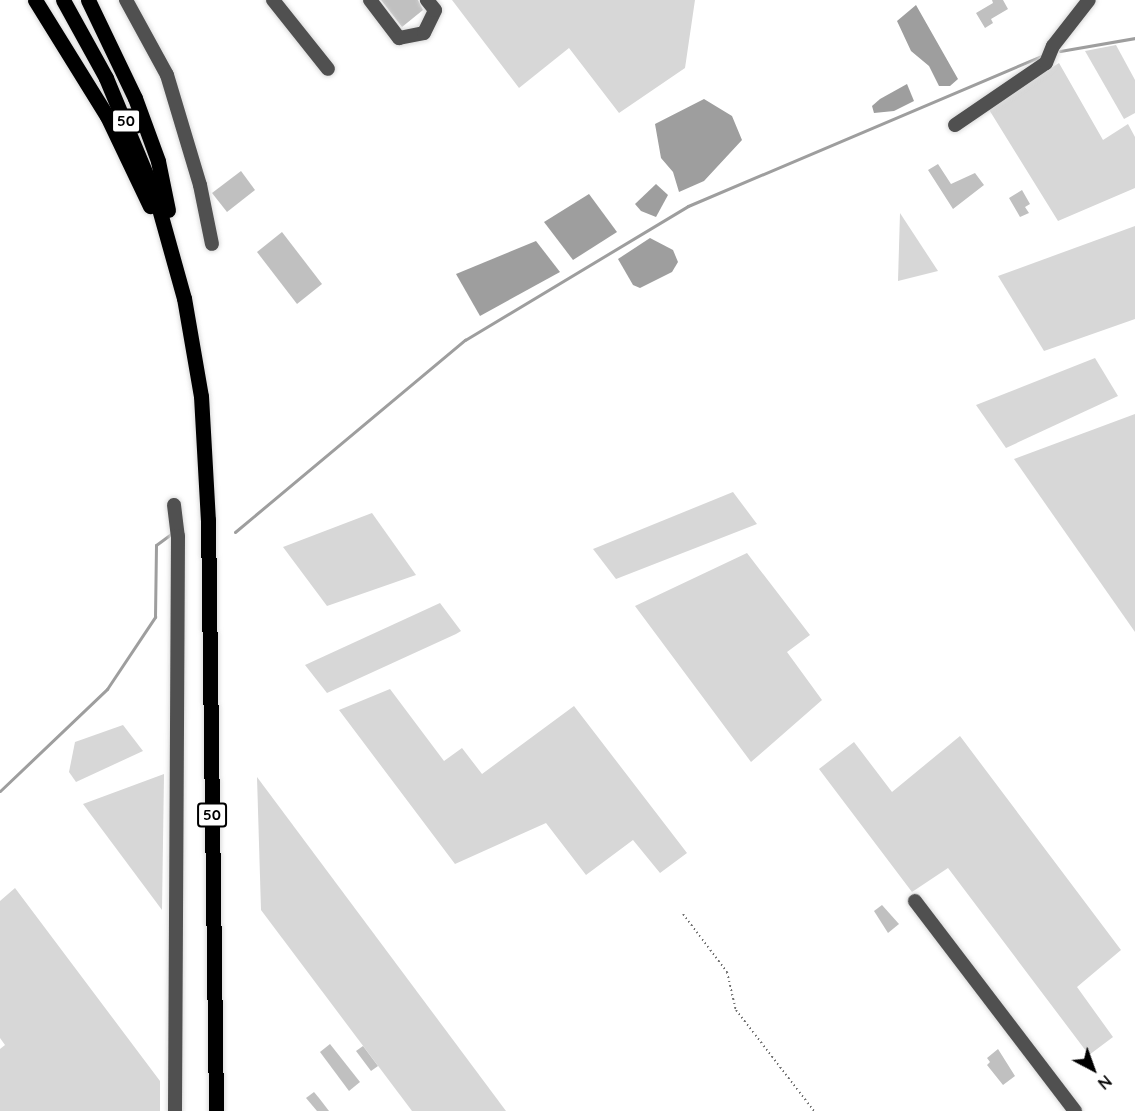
<!DOCTYPE html>
<html>
<head>
<meta charset="utf-8">
<style>
  body { margin:0 }
  #map { position:relative; width:1135px; height:1111px; overflow:hidden; background:#fff; font-family:Quicksand,sans-serif }
  div>[style] { position:absolute }
  [style*='--x'] { left:calc(var(--x)*1px); top:calc(var(--y)*1px); width:calc(var(--w)*1px); rotate:calc(var(--a)*1deg) }
  .green>* { inset:0; background:#d7d7d7 }
  .water>* { inset:0; background:#9e9e9e }
  .stream>* { height:3px; margin:-1.5px; padding:0 1.5px; transform-origin:1.5px; border-radius:1.5px; background:#9e9e9e }
  .building>* { inset:0; background:#c0c0c0 }
  .path>* { height:2px; margin-top:-1px; transform-origin:0; background:repeating-linear-gradient(90deg,#727272 0 1.5px,transparent 0 4.5px) }
  .roads { filter:drop-shadow(0 0 2px #dbdbdb) drop-shadow(0 0 2px #dbdbdb) }
  .minor>* { height:14px; margin:-7px; padding:0 7px; transform-origin:7px; border-radius:7px; background:#505050 }
  .major>* { height:15px; margin:-7.5px; padding:0 7.5px; transform-origin:7.5px; border-radius:7.5px; background:#000 }
  span { translate:-50% -50%; white-space:nowrap; text-align:center; line-height:1.15; -webkit-text-stroke:4.5px #fff; paint-order:stroke }
  .shield-label span { padding:2px 4px; background:#fff; border:2px solid; border-radius:4px; -webkit-text-stroke-width:0 }
  .shield-label { font-size:15px; color:#000; font-weight:700 }
  .north { position:absolute; left:1063px; top:1039px; width:60px; height:60px; -webkit-text-stroke:4px #fff; paint-order:stroke; rotate:139deg; font-size:16px; font-weight:700; line-height:24px; text-align:center; color:#000 }
  .north::after { content:''; display:block; margin:auto; width:21px; height:27px; background:#000; clip-path:polygon(50% 0,100% 100%,50% 72%,0 100%) }
</style>
</head>
<body>
<div id="map">
  <div class="green">
    <i style="clip-path:polygon(452px 0,695px 0,685px 68px,619px 113px,569px 48px,519px 88px)"></i>
    <i style="clip-path:polygon(1116px 45px,1135px 80px,1135px 113px,1124px 119px,1085px 51px)"></i>
    <i style="clip-path:polygon(1059px 63px,1103px 140px,1128px 124px,1135px 137px,1135px 188px,1058px 221px,988px 108px)"></i>
    <i style="clip-path:polygon(900px 213px,938px 271px,898px 281px)"></i>
    <i style="clip-path:polygon(1135px 226px,1135px 319px,1044px 351px,998px 276px)"></i>
    <i style="clip-path:polygon(1095px 358px,1118px 396px,1006px 448px,976px 405px)"></i>
    <i style="clip-path:polygon(1135px 414px,1135px 632px,1014px 459px)"></i>
    <i style="clip-path:polygon(733px 492px,757px 524px,616px 579px,593px 549px)"></i>
    <i style="clip-path:polygon(372px 513px,416px 575px,327px 606px,283px 547px)"></i>
    <i style="clip-path:polygon(747px 553px,810px 635px,787px 652px,822px 700px,751px 762px,635px 606px)"></i>
    <i style="clip-path:polygon(440px 603px,461px 631px,456px 634px,327px 693px,305px 665px)"></i>
    <i style="clip-path:polygon(390px 689px,444px 761px,462px 748px,482px 774px,574px 706px,687px 853px,660px 873px,633px 840px,586px 875px,546px 823px,455px 864px,339px 710px)"></i>
    <i style="clip-path:polygon(123px 725px,143px 751px,76px 782px,69px 772px,75px 742px)"></i>
    <i style="clip-path:polygon(960px 736px,1121px 950px,1077px 987px,1113px 1037px,1089px 1055px,948px 868px,912px 892px,819px 769px,854px 742px,892px 792px)"></i>
    <i style="clip-path:polygon(164px 774px,162px 910px,83px 804px)"></i>
    <i style="clip-path:polygon(257px 777px,506px 1111px,412px 1111px,261px 910px)"></i>
    <i style="clip-path:polygon(15px 888px,160px 1081px,160px 1111px,0 1111px,0 1049px,5px 1045px,0 1038px,0 901px)"></i>
  </div>
  <div class="water">
    <i style="clip-path:polygon(916px 5px,958px 79px,950px 86px,939px 86px,929px 66px,911px 51px,897px 21px)"></i>
    <i style="clip-path:polygon(907px 84px,914px 101px,894px 111px,874px 113px,872px 106px,880px 99px)"></i>
    <i style="clip-path:polygon(704px 99px,732px 116px,742px 140px,704px 181px,679px 192px,673px 172px,661px 158px,655px 124px)"></i>
    <i style="clip-path:polygon(656px 184px,668px 195px,656px 217px,641px 211px,635px 204px)"></i>
    <i style="clip-path:polygon(589px 194px,617px 232px,573px 260px,544px 222px)"></i>
    <i style="clip-path:polygon(650px 238px,673px 250px,678px 262px,672px 272px,640px 288px,633px 285px,618px 259px)"></i>
    <i style="clip-path:polygon(536px 241px,560px 272px,480px 316px,456px 274px)"></i>
  </div>
  <div class="stream">
    <i style="--x:1060;--y:51;--w:76;--a:-9.8"></i>
    <i style="--x:235;--y:532;--w:300;--a:-39.9"></i>
    <i style="--x:465;--y:340;--w:260;--a:-31"></i>
    <i style="--x:688;--y:206;--w:387;--a:-23"></i>
    <i style="--x:0;--y:791;--w:148;--a:-43.6"></i>
    <i style="--x:107;--y:689;--w:87;--a:-56.3"></i>
    <i style="--x:155;--y:617;--w:72;--a:-89.2"></i>
    <i style="--x:156;--y:545;--w:19;--a:-36"></i>
  </div>
  <div class="building">
    <i style="clip-path:polygon(381px 0,418px 0,423px 10px,402px 27px)"></i>
    <i style="clip-path:polygon(992px 0,1003px 0,1008px 9px,991px 19px,993px 23px,985px 28px,976px 13px,993px 3px)"></i>
    <i style="clip-path:polygon(938px 164px,951px 184px,975px 173px,984px 185px,953px 209px,928px 170px)"></i>
    <i style="clip-path:polygon(241px 171px,255px 190px,227px 212px,212px 193px)"></i>
    <i style="clip-path:polygon(1022px 190px,1030px 204px,1025px 207px,1029px 213px,1020px 217px,1009px 198px)"></i>
    <i style="clip-path:polygon(282px 232px,322px 284px,297px 304px,257px 252px)"></i>
    <i style="clip-path:polygon(882px 905px,899px 924px,888px 933px,874px 911px)"></i>
    <i style="clip-path:polygon(330px 1044px,360px 1082px,349px 1091px,320px 1052px)"></i>
    <i style="clip-path:polygon(363px 1046px,378px 1066px,371px 1071px,356px 1051px)"></i>
    <i style="clip-path:polygon(998px 1049px,1015px 1076px,1003px 1085px,987px 1065px,990px 1062px,987px 1058px)"></i>
    <i style="clip-path:polygon(314px 1092px,319px 1098px,329px 1111px,317px 1111px,306px 1098px)"></i>
  </div>
  <div class="path">
    <i style="--x:683;--y:914;--w:73;--a:52.8"></i>
    <i style="--x:727;--y:972;--w:39;--a:77"></i>
    <i style="--x:736;--y:1010;--w:128;--a:52.3"></i>
  </div>
  <div class="roads">
    <div class="minor">
      <i style="--x:126;--y:0;--w:85;--a:61.3"></i>
      <i style="--x:167;--y:75;--w:115;--a:73.3"></i>
      <i style="--x:200;--y:185;--w:60;--a:78.5"></i>
      <i style="--x:273;--y:0;--w:88;--a:51.4"></i>
      <i style="--x:370;--y:0;--w:48;--a:52.7"></i>
      <i style="--x:399;--y:38;--w:25;--a:-11"></i>
      <i style="--x:424;--y:33;--w:25;--a:-64"></i>
      <i style="--x:435;--y:10;--w:13;--a:-129"></i>
      <i style="--x:955;--y:125;--w:110;--a:-34.3"></i>
      <i style="--x:1046;--y:63;--w:18;--a:-68"></i>
      <i style="--x:1053;--y:46;--w:58;--a:-52"></i>
      <i style="--x:174;--y:505;--w:31;--a:83"></i>
      <i style="--x:178;--y:536;--w:575;--a:90.3"></i>
      <i style="--x:915;--y:901;--w:264;--a:52.7"></i>
    </div>
    <div class="major">
      <i style="--x:35;--y:0;--w:137;--a:58.2"></i>
      <i style="--x:107;--y:116;--w:100;--a:64.5"></i>
      <i style="--x:63;--y:0;--w:89;--a:61.1"></i>
      <i style="--x:106;--y:78;--w:130;--a:67.4"></i>
      <i style="--x:156;--y:198;--w:104;--a:74.4"></i>
      <i style="--x:184;--y:298;--w:99;--a:80.2"></i>
      <i style="--x:201;--y:396;--w:124;--a:86.8"></i>
      <i style="--x:208;--y:520;--w:591;--a:89.22"></i>
      <i style="--x:88;--y:0;--w:109;--a:64.4"></i>
      <i style="--x:135;--y:98;--w:67;--a:69.9"></i>
      <i style="--x:158;--y:161;--w:50;--a:78.5"></i>
    </div>
  </div>
  <div class="shield-label">
    <span style="left:126px;top:121px">50</span>
    <span style="left:212px;top:815px">50</span>
  </div>
  <div class="north">N</div>
</div>
</body>
</html>
